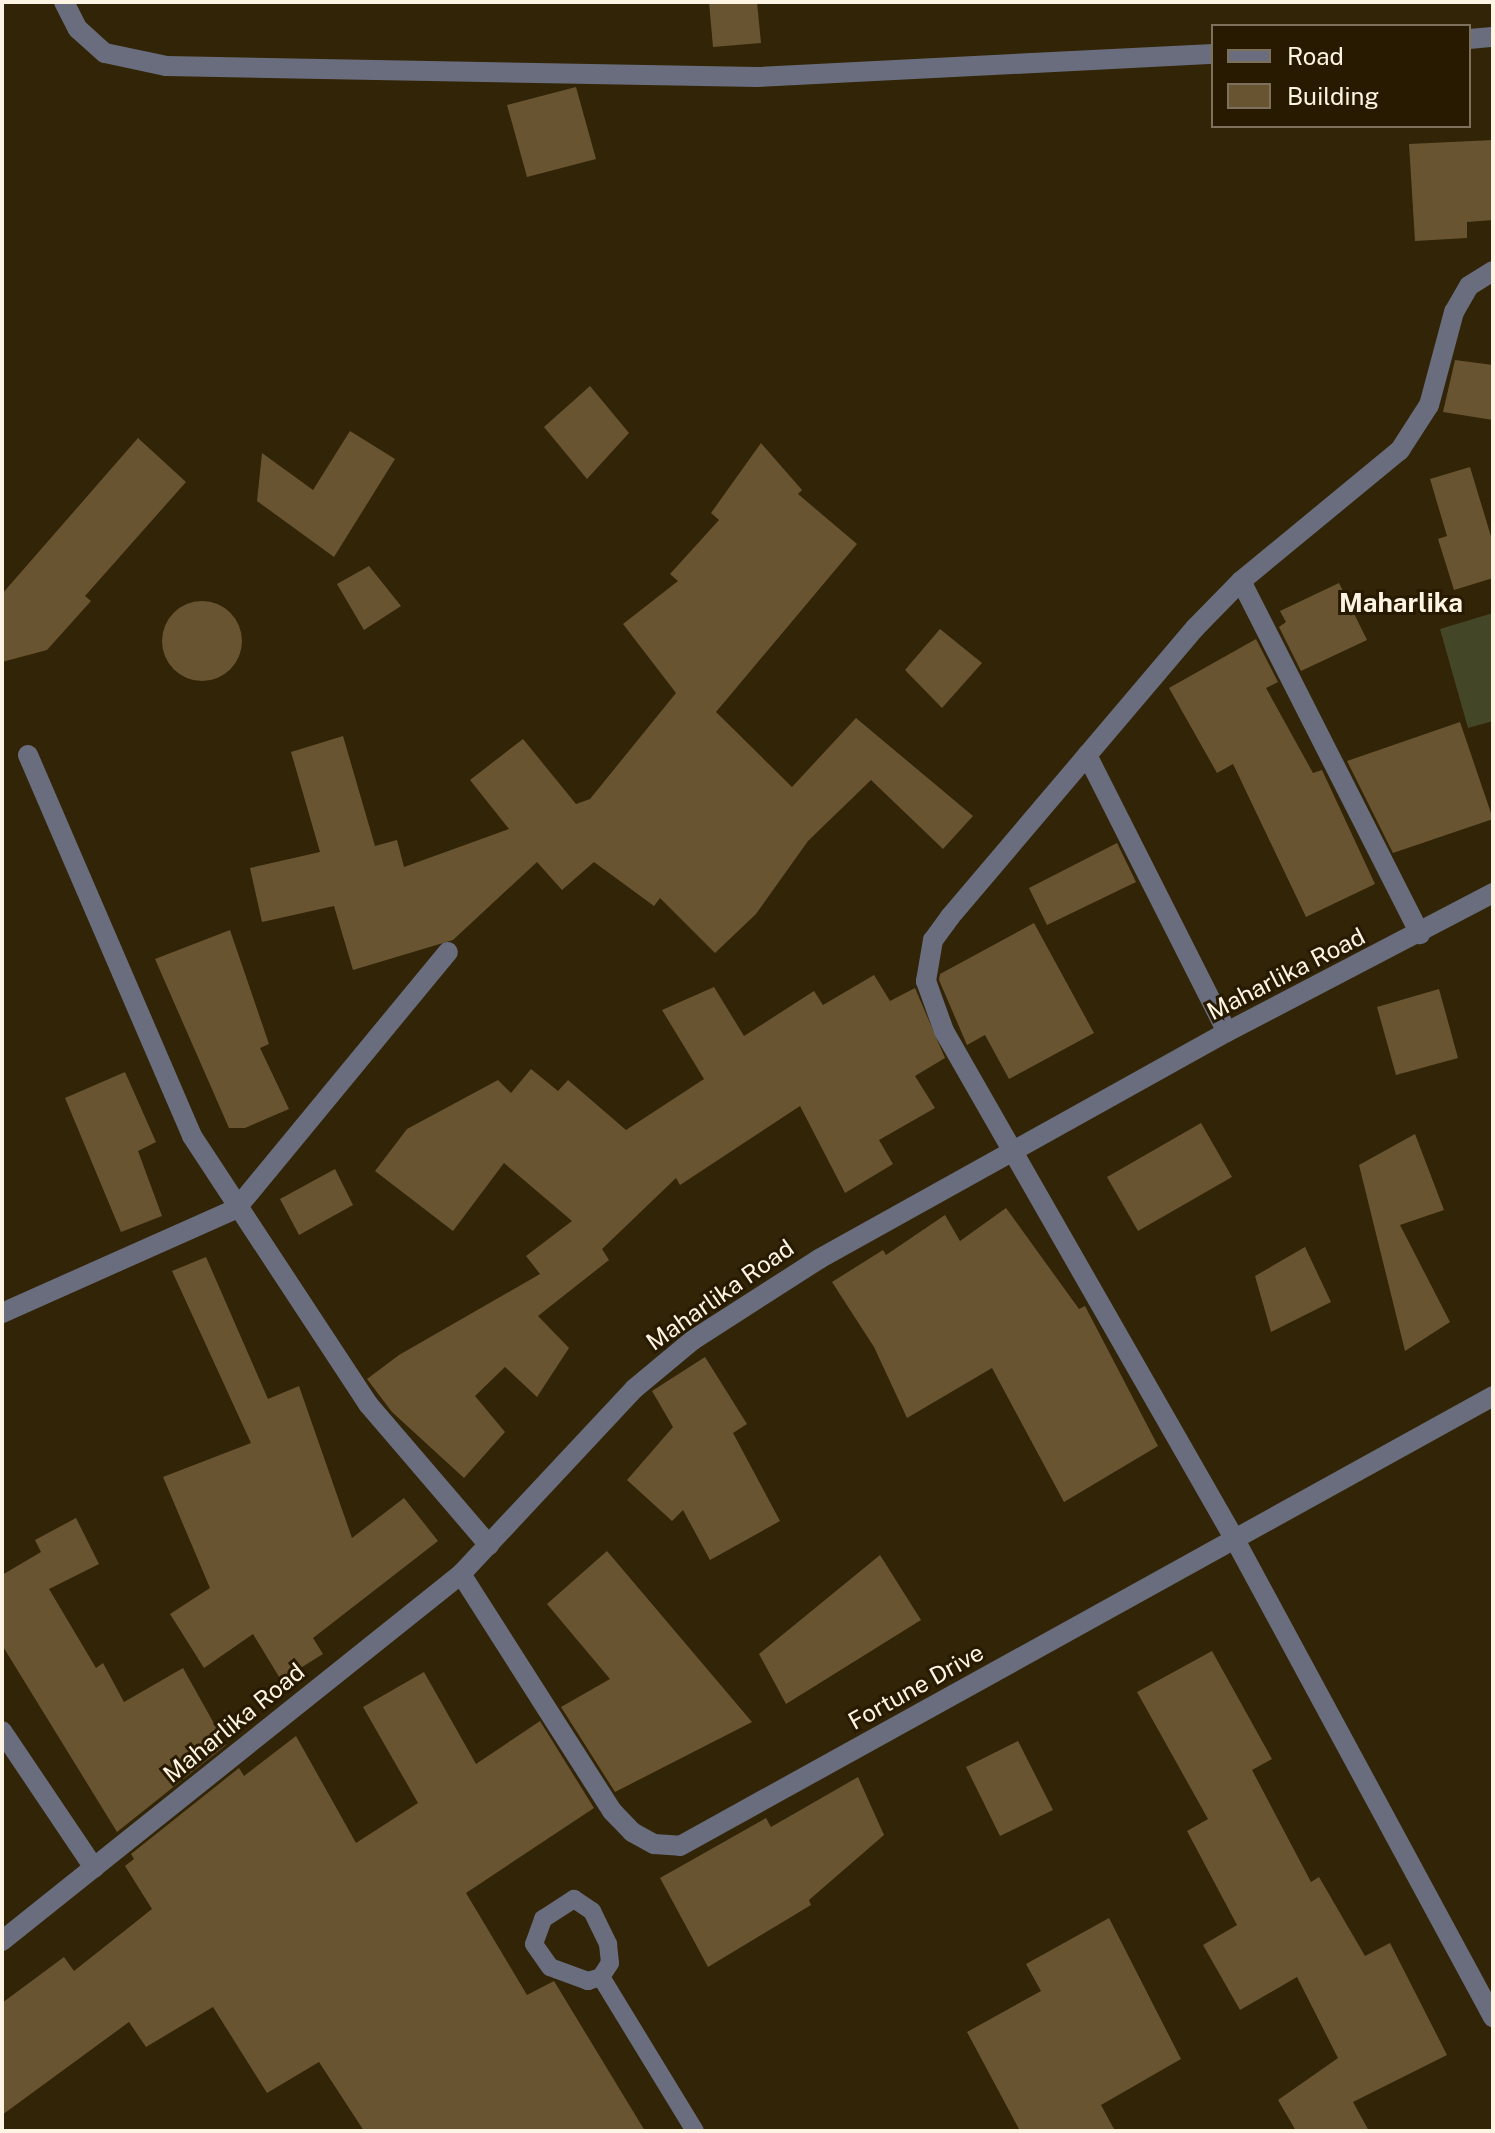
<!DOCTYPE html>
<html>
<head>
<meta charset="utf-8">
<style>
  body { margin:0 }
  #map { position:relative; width:1495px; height:2133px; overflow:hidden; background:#322406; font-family:"Public Sans",sans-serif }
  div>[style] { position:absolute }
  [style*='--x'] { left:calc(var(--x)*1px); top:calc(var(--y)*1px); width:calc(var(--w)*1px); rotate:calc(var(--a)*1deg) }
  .green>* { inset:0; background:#444727 }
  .building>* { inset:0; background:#695432 }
  .round { border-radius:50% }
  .lane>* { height:18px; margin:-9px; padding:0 9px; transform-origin:9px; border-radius:9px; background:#696d7d }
  .street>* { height:20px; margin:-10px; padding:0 10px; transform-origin:10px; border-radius:10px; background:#696d7d }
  span { translate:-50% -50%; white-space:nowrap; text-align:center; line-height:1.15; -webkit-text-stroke:6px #281a00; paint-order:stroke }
  .street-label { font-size:24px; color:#fdf4e3 }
  .neighbourhood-label { font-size:26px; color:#fdf4e3; font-weight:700 }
  .frame { position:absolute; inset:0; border:4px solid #fdf4e3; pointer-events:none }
  .legend { position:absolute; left:1211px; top:24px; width:260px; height:104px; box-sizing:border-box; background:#281a00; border:2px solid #7d715b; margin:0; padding:10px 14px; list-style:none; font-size:24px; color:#fdf4e3 }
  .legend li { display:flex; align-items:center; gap:16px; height:40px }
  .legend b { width:40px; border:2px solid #7d715b }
</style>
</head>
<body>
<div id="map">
  <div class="green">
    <i style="clip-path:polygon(1493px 613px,1493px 721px,1468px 728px,1440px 629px)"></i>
  </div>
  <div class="building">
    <i style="clip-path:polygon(709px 2px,757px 2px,761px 43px,713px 47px)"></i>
    <i style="clip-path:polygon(576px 87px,596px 159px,527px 177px,507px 105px)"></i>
    <i style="clip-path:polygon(1493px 140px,1493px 220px,1467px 222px,1467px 238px,1415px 241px,1409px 144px)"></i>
    <i style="clip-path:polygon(1455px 360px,1493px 365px,1493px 420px,1443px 412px)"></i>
    <i style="clip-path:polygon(590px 386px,629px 433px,587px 479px,544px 427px)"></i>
    <i style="clip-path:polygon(350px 431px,395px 459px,334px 557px,257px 501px,262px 453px,313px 490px)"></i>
    <i style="clip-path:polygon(138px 438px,186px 482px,85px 596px,91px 601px,47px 650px,2px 662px,2px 594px)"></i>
    <i style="clip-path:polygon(761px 443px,802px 490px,798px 494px,857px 544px,716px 712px,792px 787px,856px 718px,973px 816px,943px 849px,871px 780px,808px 841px,756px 914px,715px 953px,660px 898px,654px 906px,594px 862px,562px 890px,537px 862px,453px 940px,353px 970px,334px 906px,262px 922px,250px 868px,320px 852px,291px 752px,343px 736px,375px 846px,397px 840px,404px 867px,509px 829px,470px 780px,523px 739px,576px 804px,590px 799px,676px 693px,623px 624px,678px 581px,670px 574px,719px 520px,711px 513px)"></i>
    <i style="clip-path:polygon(1470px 467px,1493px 543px,1493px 578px,1454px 590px,1438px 539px,1447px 536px,1430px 479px)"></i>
    <i style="clip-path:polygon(369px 566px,401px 606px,364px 630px,337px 584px)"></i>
    <i style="clip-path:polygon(1339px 583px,1367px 640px,1301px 671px,1279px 627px,1286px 622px,1280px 611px)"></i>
    <i class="round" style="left:162px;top:601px;width:80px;height:80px"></i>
    <i style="clip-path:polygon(940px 629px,982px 663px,942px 708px,905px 670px)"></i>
    <i style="clip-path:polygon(1256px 639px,1278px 682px,1266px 688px,1313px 773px,1322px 770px,1375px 884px,1306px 917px,1233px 764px,1217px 773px,1169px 688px)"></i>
    <i style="clip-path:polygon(1460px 722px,1493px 819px,1393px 853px,1347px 761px)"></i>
    <i style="clip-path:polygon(1117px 843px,1136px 882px,1047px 925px,1029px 888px)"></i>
    <i style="clip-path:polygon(1034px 923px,1094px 1033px,1009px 1079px,985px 1035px,967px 1045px,939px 980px,940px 974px)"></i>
    <i style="clip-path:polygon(230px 930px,269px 1044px,260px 1048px,289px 1109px,245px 1128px,229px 1128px,155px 959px)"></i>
    <i style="clip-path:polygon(874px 975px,890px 1001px,915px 988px,945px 1058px,915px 1076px,935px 1108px,879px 1140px,893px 1164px,845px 1193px,800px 1106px,680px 1185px,676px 1178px,602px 1249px,609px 1260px,538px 1316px,569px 1348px,537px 1397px,505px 1367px,475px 1396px,505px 1432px,464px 1478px,392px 1412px,367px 1379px,399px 1355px,540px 1274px,526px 1256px,572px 1221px,504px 1163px,453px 1231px,375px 1171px,407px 1129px,498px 1080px,511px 1093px,531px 1069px,558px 1091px,568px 1080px,626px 1130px,704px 1079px,662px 1010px,714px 987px,744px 1036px,814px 991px,823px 1005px)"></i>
    <i style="clip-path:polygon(1439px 989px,1458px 1058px,1396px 1075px,1377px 1007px)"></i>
    <i style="clip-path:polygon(125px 1072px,156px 1142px,138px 1151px,162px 1216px,121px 1232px,65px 1098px)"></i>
    <i style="clip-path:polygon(1201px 1123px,1232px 1177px,1138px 1231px,1107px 1177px)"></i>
    <i style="clip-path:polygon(1415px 1134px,1444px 1210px,1400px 1225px,1450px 1322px,1405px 1351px,1359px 1165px)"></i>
    <i style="clip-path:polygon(335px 1169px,353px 1205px,299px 1235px,280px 1199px)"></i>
    <i style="clip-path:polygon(1006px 1208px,1079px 1309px,1085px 1306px,1158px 1446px,1064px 1502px,992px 1368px,907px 1418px,874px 1347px,832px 1282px,883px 1250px,886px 1255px,945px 1215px,960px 1241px)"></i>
    <i style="clip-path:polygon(1305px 1247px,1331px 1302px,1271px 1332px,1255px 1276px)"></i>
    <i style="clip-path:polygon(206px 1257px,268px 1399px,299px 1386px,352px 1538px,404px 1498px,438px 1541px,313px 1638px,323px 1654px,281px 1680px,253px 1634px,204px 1668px,170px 1614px,210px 1588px,163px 1477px,251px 1443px,172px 1271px)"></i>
    <i style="clip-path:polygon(705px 1357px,747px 1424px,733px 1433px,780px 1521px,710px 1560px,683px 1510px,672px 1521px,627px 1480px,673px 1427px,652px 1391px)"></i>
    <i style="clip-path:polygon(76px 1518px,99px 1564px,49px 1589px,96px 1668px,103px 1663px,124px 1702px,183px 1668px,226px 1745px,117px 1832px,2px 1645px,2px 1575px,41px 1552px,35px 1540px)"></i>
    <i style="clip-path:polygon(607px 1551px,752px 1722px,615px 1792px,561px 1707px,610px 1679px,547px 1604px)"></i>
    <i style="clip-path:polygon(880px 1555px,921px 1620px,786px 1704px,759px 1654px)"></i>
    <i style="clip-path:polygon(1212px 1651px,1272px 1759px,1252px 1770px,1311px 1882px,1319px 1877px,1365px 1956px,1390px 1943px,1447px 2055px,1353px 2102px,1369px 2131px,1296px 2131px,1278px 2100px,1338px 2058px,1297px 1977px,1240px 2010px,1203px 1945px,1237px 1925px,1187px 1831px,1208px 1819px,1137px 1692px)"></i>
    <i style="clip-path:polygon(424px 1672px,476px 1764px,540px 1721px,594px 1808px,466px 1893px,527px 1995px,554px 1981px,645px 2131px,364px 2131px,319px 2062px,267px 2093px,213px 2007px,146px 2047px,129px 2022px,2px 2115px,2px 2003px,64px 1957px,74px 1971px,152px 1909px,125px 1866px,134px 1859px,131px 1854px,239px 1768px,244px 1776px,296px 1736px,356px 1843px,418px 1803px,363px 1707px)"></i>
    <i style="clip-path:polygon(1018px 1741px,1053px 1810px,1000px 1836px,966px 1767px)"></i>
    <i style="clip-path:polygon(858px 1777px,884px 1835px,809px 1900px,811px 1905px,708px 1967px,660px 1878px,766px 1818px,771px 1827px)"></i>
    <i style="clip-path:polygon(1109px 1918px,1181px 2059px,1101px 2105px,1115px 2131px,1020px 2131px,967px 2032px,1041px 1991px,1026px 1964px)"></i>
  </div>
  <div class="lane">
    <i style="--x:574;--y:1899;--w:22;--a:34"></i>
    <i style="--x:592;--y:1911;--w:37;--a:64"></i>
    <i style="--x:608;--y:1944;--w:19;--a:84"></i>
    <i style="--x:610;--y:1963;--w:17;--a:123"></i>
    <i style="--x:601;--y:1977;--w:14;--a:163"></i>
    <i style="--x:588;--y:1981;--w:40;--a:-159.8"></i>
    <i style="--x:550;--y:1967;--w:28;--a:-125"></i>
    <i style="--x:534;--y:1944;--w:27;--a:-70"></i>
    <i style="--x:543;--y:1919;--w:37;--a:-33"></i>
    <i style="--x:601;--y:1977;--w:180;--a:58.6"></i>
  </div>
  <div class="street">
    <i style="--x:64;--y:2;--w:30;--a:63"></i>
    <i style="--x:78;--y:29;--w:36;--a:42"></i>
    <i style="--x:105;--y:53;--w:62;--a:12"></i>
    <i style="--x:166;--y:66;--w:591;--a:1.07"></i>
    <i style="--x:757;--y:77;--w:457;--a:-2.9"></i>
    <i style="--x:1469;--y:39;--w:24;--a:-5"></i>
    <i style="--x:1493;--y:271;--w:28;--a:148"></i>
    <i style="--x:1469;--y:286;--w:30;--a:120"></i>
    <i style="--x:1454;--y:312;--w:96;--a:105"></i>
    <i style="--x:1429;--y:405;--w:54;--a:122.8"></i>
    <i style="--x:1400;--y:450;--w:206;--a:140.5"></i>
    <i style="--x:1241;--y:581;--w:66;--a:134.4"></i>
    <i style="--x:1195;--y:628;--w:379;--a:130.3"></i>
    <i style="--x:950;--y:917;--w:29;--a:126"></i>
    <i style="--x:933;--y:940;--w:42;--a:99.7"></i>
    <i style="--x:926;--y:981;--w:53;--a:70.2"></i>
    <i style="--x:944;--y:1031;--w:584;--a:60.23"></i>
    <i style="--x:1234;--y:1538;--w:545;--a:61.6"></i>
    <i style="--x:1241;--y:581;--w:396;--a:63.1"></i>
    <i style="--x:28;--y:755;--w:415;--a:66.7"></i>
    <i style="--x:192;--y:1136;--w:321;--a:56.7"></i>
    <i style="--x:368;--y:1404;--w:186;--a:49.4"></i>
    <i style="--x:1087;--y:755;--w:310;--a:63.2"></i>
    <i style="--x:2;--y:1313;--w:256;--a:-24"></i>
    <i style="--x:236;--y:1209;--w:333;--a:-50.5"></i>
    <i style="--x:461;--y:1574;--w:281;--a:57.5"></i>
    <i style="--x:612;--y:1811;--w:29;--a:46"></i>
    <i style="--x:632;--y:1832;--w:25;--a:29"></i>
    <i style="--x:654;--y:1844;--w:26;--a:4"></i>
    <i style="--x:680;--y:1846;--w:929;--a:-28.96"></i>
    <i style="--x:2;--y:1731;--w:165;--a:56.1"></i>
    <i style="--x:2;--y:1941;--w:588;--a:-38.64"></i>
    <i style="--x:461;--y:1574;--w:253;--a:-46.9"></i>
    <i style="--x:634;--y:1389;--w:77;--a:-39.7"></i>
    <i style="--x:693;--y:1340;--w:150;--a:-32.7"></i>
    <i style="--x:819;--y:1259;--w:467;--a:-29.1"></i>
    <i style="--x:1227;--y:1032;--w:300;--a:-27.6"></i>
  </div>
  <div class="street-label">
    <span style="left:1286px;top:974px;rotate:-27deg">Maharlika Road</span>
    <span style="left:720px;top:1295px;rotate:-35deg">Maharlika Road</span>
    <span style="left:916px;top:1687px;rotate:-29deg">Fortune Drive</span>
    <span style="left:234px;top:1723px;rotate:-39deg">Maharlika Road</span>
  </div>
  <div class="neighbourhood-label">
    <span style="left:1401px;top:603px">Maharlika</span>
  </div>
  <div class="frame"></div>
  <ul class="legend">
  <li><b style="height:10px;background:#696d7d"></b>Road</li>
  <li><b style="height:22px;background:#695432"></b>Building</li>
  </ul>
</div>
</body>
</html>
